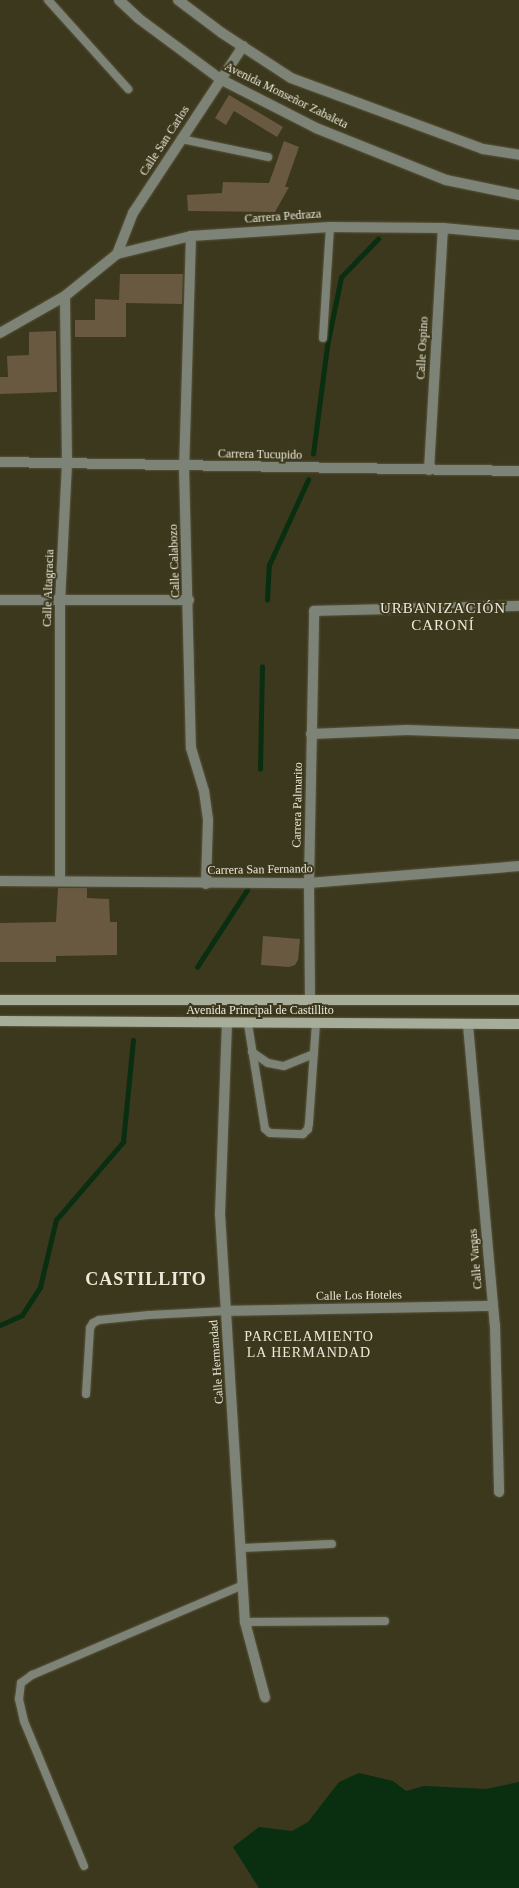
<!DOCTYPE html>
<html>
<head>
<meta charset="utf-8">
<style>
  body { margin:0 }
  #map { position:relative; width:519px; height:1888px; overflow:hidden; background:#3c381d; font-family:"Times New Roman",serif }
  div>[style] { position:absolute }
  [style*='--x'] { left:calc(var(--x)*1px); top:calc(var(--y)*1px); width:calc(var(--w)*1px); rotate:calc(var(--a)*1deg) }
  .water>* { inset:0; background:#092e10 }
  .stream>* { height:4.5px; margin:-2.25px; padding:0 2.25px; transform-origin:2.25px; border-radius:2.25px; background:#092e10 }
  .building>* { inset:0; background:#695940 }
  .roads { filter:drop-shadow(0 0 1px #58543b) drop-shadow(0 0 1px #58543b) }
  .service>* { height:8px; margin:-4px; padding:0 4px; transform-origin:4px; border-radius:4px; background:#7e8377 }
  .minor>* { height:10px; margin:-5px; padding:0 5px; transform-origin:5px; border-radius:5px; background:#7e8377 }
  .tertiary>* { height:10px; margin:-5px; padding:0 5px; transform-origin:5px; border-radius:5px; background:#7e8377 }
  .secondary>* { height:10px; margin:-5px; padding:0 5px; transform-origin:5px; border-radius:5px; background:#a6ae9a }
  span { translate:-50% -50%; white-space:nowrap; text-align:center; line-height:1.15; -webkit-text-stroke:4px #3c381d; paint-order:stroke }
  .street-label { font-size:12px; color:#eceada }
  .neighbourhood-label { font-size:14px; color:#eceada; letter-spacing:1px }
  .quarter-label { font-size:15px; color:#eceada; letter-spacing:1px }
  .district-label { font-size:18px; color:#eceada; font-weight:700; letter-spacing:1px }
</style>
</head>
<body>
<div id="map">
  <div class="water">
    <i style="clip-path:polygon(359px 1773px,393px 1781px,406px 1791px,424px 1786px,486px 1789px,519px 1782px,519px 1888px,259px 1888px,233px 1847px,259px 1827px,292px 1831px,308px 1822px,339px 1782px)"></i>
  </div>
  <div class="stream">
    <i style="--x:313;--y:454;--w:109;--a:-82.6"></i>
    <i style="--x:327;--y:346;--w:70;--a:-78.5"></i>
    <i style="--x:341;--y:277;--w:53;--a:-45.8"></i>
    <i style="--x:267;--y:600;--w:35;--a:-87"></i>
    <i style="--x:269;--y:565;--w:94;--a:-65.4"></i>
    <i style="--x:260;--y:769;--w:102;--a:-88.9"></i>
    <i style="--x:197;--y:967;--w:92;--a:-57"></i>
    <i style="--x:0;--y:1325;--w:24;--a:-24"></i>
    <i style="--x:22;--y:1315;--w:33;--a:-57"></i>
    <i style="--x:40;--y:1287;--w:69;--a:-76.6"></i>
    <i style="--x:56;--y:1220;--w:103;--a:-49.3"></i>
    <i style="--x:123;--y:1142;--w:102;--a:-84.4"></i>
  </div>
  <div class="building">
    <i style="clip-path:polygon(229px 95px,283px 127px,277px 137px,234px 111px,226px 125px,215px 118px)"></i>
    <i style="clip-path:polygon(284px 141px,299px 147px,285px 187px,289px 187px,275px 212px,188px 211px,187px 195px,222px 193px,223px 182px,269px 183px)"></i>
    <i style="clip-path:polygon(120px 274px,183px 274px,182px 304px,126px 303px,126px 337px,75px 337px,75px 320px,95px 320px,95px 299px,119px 300px)"></i>
    <i style="clip-path:polygon(56px 331px,57px 392px,0 394px,0 377px,8px 377px,7px 356px,29px 355px,29px 332px)"></i>
    <i style="clip-path:polygon(58px 888px,87px 888px,87px 898px,109px 899px,110px 922px,117px 922px,117px 955px,56px 956px,56px 962px,0 962px,0 923px,56px 922px)"></i>
    <i style="clip-path:polygon(263px 936px,300px 939px,298px 960px,295px 965px,289px 967px,261px 965px)"></i>
  </div>
  <div class="roads">
    <div class="service">
      <i style="--x:48;--y:0;--w:120;--a:48"></i>
      <i style="--x:181;--y:139;--w:89;--a:11.7"></i>
      <i style="--x:323;--y:338;--w:111;--a:-86.4"></i>
      <i style="--x:248;--y:1024;--w:106;--a:80.8"></i>
      <i style="--x:265;--y:1129;--w:6;--a:39"></i>
      <i style="--x:270;--y:1133;--w:33;--a:2"></i>
      <i style="--x:303;--y:1134;--w:7;--a:-45"></i>
      <i style="--x:308;--y:1129;--w:6;--a:-81"></i>
      <i style="--x:309;--y:1123;--w:99;--a:-86"></i>
      <i style="--x:252;--y:1052;--w:19;--a:35"></i>
      <i style="--x:268;--y:1063;--w:16;--a:11"></i>
      <i style="--x:284;--y:1066;--w:32;--a:-22"></i>
      <i style="--x:86;--y:1394;--w:66;--a:-86.5"></i>
      <i style="--x:90;--y:1328;--w:6;--a:-59"></i>
      <i style="--x:93;--y:1323;--w:7;--a:-27"></i>
      <i style="--x:99;--y:1320;--w:50;--a:-5.7"></i>
      <i style="--x:149;--y:1315;--w:77;--a:-3"></i>
      <i style="--x:241;--y:1548;--w:91;--a:-2.5"></i>
      <i style="--x:245;--y:1622;--w:140;--a:-0.4"></i>
      <i style="--x:84;--y:1866;--w:157;--a:-112.5"></i>
      <i style="--x:24;--y:1721;--w:23;--a:-103"></i>
      <i style="--x:19;--y:1699;--w:16;--a:-83"></i>
      <i style="--x:21;--y:1683;--w:14;--a:-36"></i>
      <i style="--x:32;--y:1675;--w:229;--a:-23.1"></i>
    </div>
    <div class="minor">
      <i style="--x:191;--y:236;--w:230;--a:91.7"></i>
      <i style="--x:184;--y:466;--w:282;--a:88.6"></i>
      <i style="--x:191;--y:748;--w:45;--a:73.2"></i>
      <i style="--x:204;--y:791;--w:29;--a:82"></i>
      <i style="--x:208;--y:820;--w:64;--a:91.8"></i>
      <i style="--x:117;--y:254;--w:44;--a:-68.7"></i>
      <i style="--x:133;--y:213;--w:200;--a:-56.6"></i>
      <i style="--x:0;--y:333;--w:75;--a:-29.6"></i>
      <i style="--x:65;--y:296;--w:67;--a:-38.9"></i>
      <i style="--x:117;--y:254;--w:76;--a:-13.7"></i>
      <i style="--x:191;--y:236;--w:139;--a:-3.7"></i>
      <i style="--x:330;--y:227;--w:113;--a:0.5"></i>
      <i style="--x:443;--y:228;--w:76;--a:5.3"></i>
      <i style="--x:0;--y:462;--w:519;--a:0.99"></i>
      <i style="--x:429;--y:470;--w:242;--a:-86.7"></i>
      <i style="--x:0;--y:600;--w:189;--a:0"></i>
      <i style="--x:311;--y:734;--w:96;--a:-2.4"></i>
      <i style="--x:407;--y:730;--w:112;--a:2"></i>
      <i style="--x:0;--y:881;--w:309;--a:0.4"></i>
      <i style="--x:309;--y:883;--w:211;--a:-4.6"></i>
      <i style="--x:60;--y:881;--w:279;--a:-90"></i>
      <i style="--x:60;--y:602;--w:140;--a:-87.1"></i>
      <i style="--x:67;--y:462;--w:166;--a:-90.7"></i>
      <i style="--x:310;--y:999;--w:116;--a:-90.5"></i>
      <i style="--x:309;--y:883;--w:272;--a:-88.9"></i>
      <i style="--x:314;--y:611;--w:205;--a:-1.4"></i>
      <i style="--x:227;--y:1023;--w:191;--a:92.1"></i>
      <i style="--x:220;--y:1214;--w:409;--a:86.5"></i>
      <i style="--x:245;--y:1622;--w:78;--a:75.1"></i>
      <i style="--x:468;--y:1025;--w:301;--a:84.9"></i>
      <i style="--x:495;--y:1325;--w:167;--a:88.6"></i>
      <i style="--x:226;--y:1311;--w:267;--a:-1.1"></i>
    </div>
    <div class="tertiary">
      <i style="--x:119;--y:0;--w:26;--a:43"></i>
      <i style="--x:138;--y:18;--w:102;--a:36.6"></i>
      <i style="--x:220;--y:79;--w:108;--a:27"></i>
      <i style="--x:316;--y:128;--w:140;--a:21.8"></i>
      <i style="--x:446;--y:180;--w:75;--a:11.6"></i>
      <i style="--x:178;--y:0;--w:55;--a:36.9"></i>
      <i style="--x:222;--y:33;--w:82;--a:33.1"></i>
      <i style="--x:291;--y:78;--w:205;--a:20.3"></i>
      <i style="--x:483;--y:149;--w:36;--a:9"></i>
    </div>
    <div class="secondary">
      <i style="--x:0;--y:1000;--w:519;--a:0"></i>
      <i style="--x:0;--y:1021;--w:519;--a:0.33"></i>
    </div>
  </div>
  <div class="street-label">
    <span style="left:286px;top:96px;rotate:26deg">Avenida Monseñor Zabaleta</span>
    <span style="left:165px;top:141px;rotate:-57deg">Calle San Carlos</span>
    <span style="left:283px;top:217px;rotate:-4deg">Carrera Pedraza</span>
    <span style="left:423px;top:348px;rotate:-87deg">Calle Ospino</span>
    <span style="left:260px;top:455px;rotate:1deg">Carrera Tucupido</span>
    <span style="left:175px;top:561px;rotate:-92deg">Calle Calabozo</span>
    <span style="left:49px;top:588px;rotate:-88deg">Calle Altagracia</span>
    <span style="left:298px;top:805px;rotate:-89deg">Carrera Palmarito</span>
    <span style="left:260px;top:870px;rotate:-1deg">Carrera San Fernando</span>
    <span style="left:260px;top:1011px">Avenida Principal de Castillito</span>
    <span style="left:476px;top:1259px;rotate:-95deg">Calle Vargas</span>
    <span style="left:359px;top:1296px;rotate:-1deg">Calle Los Hoteles</span>
    <span style="left:217px;top:1362px;rotate:-94deg">Calle Hermandad</span>
  </div>
  <div class="neighbourhood-label">
    <span style="left:309px;top:1345px">PARCELAMIENTO<br>LA HERMANDAD</span>
  </div>
  <div class="quarter-label">
    <span style="left:443px;top:617px">URBANIZACIÓN<br>CARONÍ</span>
  </div>
  <div class="district-label">
    <span style="left:146px;top:1279px">CASTILLITO</span>
  </div>
</div>
</body>
</html>
